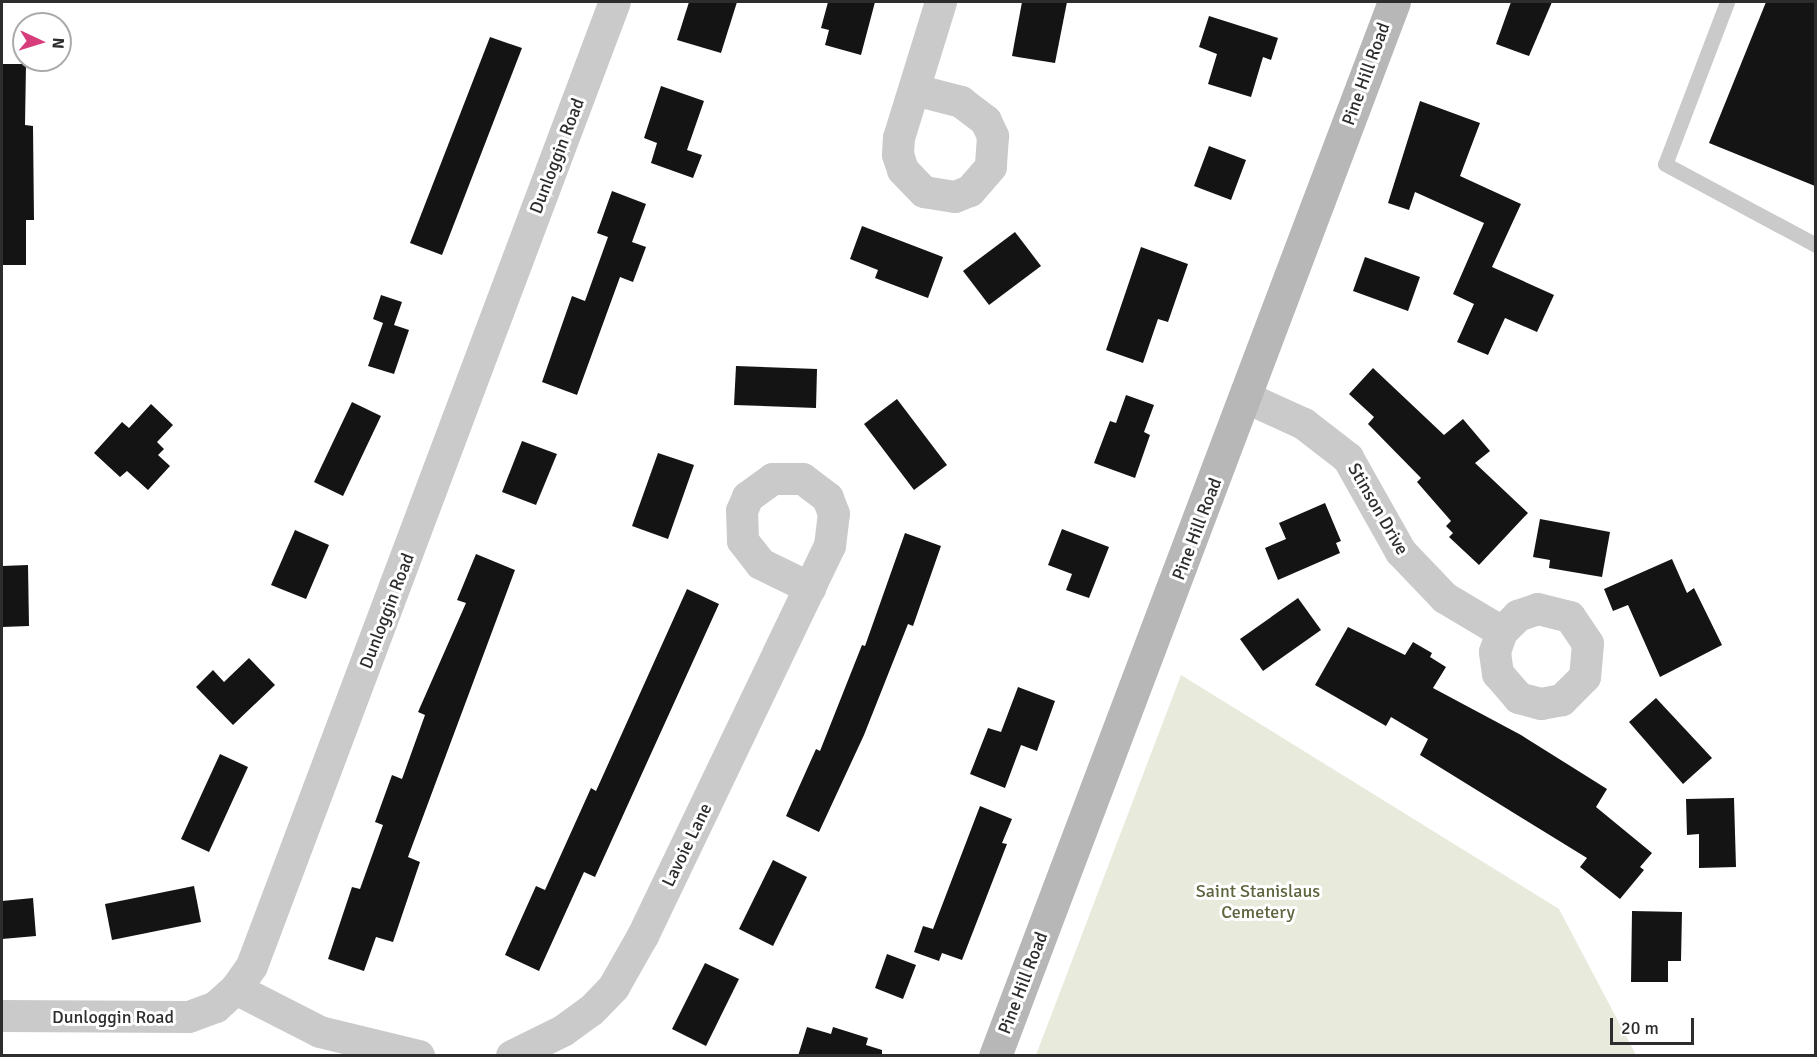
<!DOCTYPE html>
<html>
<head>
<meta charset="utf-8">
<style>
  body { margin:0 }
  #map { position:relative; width:1817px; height:1057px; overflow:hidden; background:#fff; font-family:Signika,sans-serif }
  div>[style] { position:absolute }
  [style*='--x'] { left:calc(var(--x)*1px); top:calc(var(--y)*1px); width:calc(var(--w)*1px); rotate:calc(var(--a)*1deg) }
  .green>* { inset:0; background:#e8eadc }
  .building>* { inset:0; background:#141414 }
  .lane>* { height:15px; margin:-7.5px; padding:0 7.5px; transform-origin:7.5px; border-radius:7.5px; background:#cacaca }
  .street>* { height:32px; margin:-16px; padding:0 16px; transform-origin:16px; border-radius:16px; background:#cacaca }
  .secondary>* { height:33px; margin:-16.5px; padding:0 16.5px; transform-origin:16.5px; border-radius:16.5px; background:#b7b7b7 }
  span { translate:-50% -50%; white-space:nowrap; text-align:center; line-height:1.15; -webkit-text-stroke:6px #fff; paint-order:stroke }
  .street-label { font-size:18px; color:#2d2d2d }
  .park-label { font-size:18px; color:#5d653e }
  .frame { position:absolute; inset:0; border:3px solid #2d2d2d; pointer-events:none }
  .north { position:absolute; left:12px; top:12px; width:60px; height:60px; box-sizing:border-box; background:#fff; border:2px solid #ababab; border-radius:50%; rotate:94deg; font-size:16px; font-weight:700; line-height:24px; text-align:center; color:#2d2d2d }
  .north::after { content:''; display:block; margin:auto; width:21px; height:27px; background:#d73d7a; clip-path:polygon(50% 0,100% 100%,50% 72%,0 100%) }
  .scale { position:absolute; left:1610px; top:1018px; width:84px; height:27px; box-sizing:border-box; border:3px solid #2d2d2d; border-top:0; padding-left:8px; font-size:18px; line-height:21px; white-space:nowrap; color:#2d2d2d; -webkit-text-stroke:4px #fff; paint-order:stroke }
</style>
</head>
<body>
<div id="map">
  <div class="green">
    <i style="clip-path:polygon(1181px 675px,1559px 909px,1636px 1055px,1036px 1055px)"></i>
  </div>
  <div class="building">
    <i style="clip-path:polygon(689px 2px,737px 2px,721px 53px,677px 40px)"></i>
    <i style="clip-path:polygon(828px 2px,875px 2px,861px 55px,825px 45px,829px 30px,821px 28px)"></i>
    <i style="clip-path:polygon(1022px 2px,1067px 2px,1055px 63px,1012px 56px)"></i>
    <i style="clip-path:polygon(1511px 2px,1552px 2px,1529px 56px,1496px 44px)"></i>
    <i style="clip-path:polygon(1766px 2px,1815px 2px,1815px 186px,1709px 143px)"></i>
    <i style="clip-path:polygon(1209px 16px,1278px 38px,1271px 60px,1263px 57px,1251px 97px,1208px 84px,1217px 54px,1199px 47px)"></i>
    <i style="clip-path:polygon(490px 37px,522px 48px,442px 255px,410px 243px)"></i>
    <i style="clip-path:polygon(2px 64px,26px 64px,25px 125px,33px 126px,34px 220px,26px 220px,26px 265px,2px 265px)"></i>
    <i style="clip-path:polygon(661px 86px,704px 101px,687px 150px,702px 155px,693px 178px,651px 163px,657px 143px,644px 138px)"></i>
    <i style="clip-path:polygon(1420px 101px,1480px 123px,1460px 176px,1521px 204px,1492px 267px,1554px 295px,1537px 332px,1505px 318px,1488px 355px,1457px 342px,1474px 304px,1453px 294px,1484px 223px,1415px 192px,1409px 210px,1388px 203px)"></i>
    <i style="clip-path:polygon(1209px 146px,1246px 160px,1231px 200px,1194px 186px)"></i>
    <i style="clip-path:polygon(612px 191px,646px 204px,632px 242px,646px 247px,633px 282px,620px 277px,577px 395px,542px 382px,572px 296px,585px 301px,608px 237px,597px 233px)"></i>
    <i style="clip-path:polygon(862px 226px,943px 257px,928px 298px,875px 278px,878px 270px,850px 259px)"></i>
    <i style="clip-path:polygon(1015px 232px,1041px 266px,989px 305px,963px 271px)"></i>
    <i style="clip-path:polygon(1141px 247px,1188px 264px,1168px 322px,1158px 319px,1143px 363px,1106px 350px)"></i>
    <i style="clip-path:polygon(1365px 257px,1420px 277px,1408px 311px,1353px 291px)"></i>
    <i style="clip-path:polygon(381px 295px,402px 302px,394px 325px,409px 330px,394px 374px,368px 366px,383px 323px,373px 319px)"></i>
    <i style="clip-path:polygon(736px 366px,817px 369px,816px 408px,734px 405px)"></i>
    <i style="clip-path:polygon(1373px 368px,1444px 435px,1463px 419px,1490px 451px,1475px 463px,1528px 513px,1479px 565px,1449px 537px,1453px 533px,1446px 526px,1451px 521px,1417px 482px,1421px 478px,1368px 424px,1374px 417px,1349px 394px)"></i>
    <i style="clip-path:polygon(1126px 395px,1154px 405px,1144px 432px,1150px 435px,1135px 478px,1094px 463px,1110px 421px,1116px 423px)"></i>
    <i style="clip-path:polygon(897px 399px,947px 465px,914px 490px,864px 424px)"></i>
    <i style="clip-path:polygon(352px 402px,381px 416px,343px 496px,314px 482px)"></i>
    <i style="clip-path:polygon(151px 404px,173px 425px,157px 442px,164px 449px,158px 455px,170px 466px,148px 490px,127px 471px,120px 477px,94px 453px,122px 422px,129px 428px)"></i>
    <i style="clip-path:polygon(522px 441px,557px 454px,536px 505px,502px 492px)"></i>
    <i style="clip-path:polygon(658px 453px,694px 465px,668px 539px,632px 526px)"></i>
    <i style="clip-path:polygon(1325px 503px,1341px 541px,1336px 543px,1340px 553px,1278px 580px,1265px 548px,1286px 539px,1279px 523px)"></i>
    <i style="clip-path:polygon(1540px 519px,1610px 532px,1602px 577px,1549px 568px,1550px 560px,1533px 557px)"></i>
    <i style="clip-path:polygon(1062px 529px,1109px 547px,1089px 598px,1066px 590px,1072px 574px,1048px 565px)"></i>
    <i style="clip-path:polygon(295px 530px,329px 545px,306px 599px,271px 585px)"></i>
    <i style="clip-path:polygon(905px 533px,941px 546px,913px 626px,908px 624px,864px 735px,819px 832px,786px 816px,816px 749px,820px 751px,862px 645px,865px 646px)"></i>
    <i style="clip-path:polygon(476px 554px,515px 570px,408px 857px,420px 862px,393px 942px,376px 937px,364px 971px,328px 959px,352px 887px,360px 889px,383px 825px,375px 822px,392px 775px,402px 779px,425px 715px,418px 712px,466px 603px,457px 600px)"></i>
    <i style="clip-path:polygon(1672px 559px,1687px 593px,1694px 588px,1722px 645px,1660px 677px,1628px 605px,1613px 611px,1604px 589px)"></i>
    <i style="clip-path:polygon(28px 565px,29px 626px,2px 627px,2px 566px)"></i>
    <i style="clip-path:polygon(687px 589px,719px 604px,595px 877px,584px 872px,539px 971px,505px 955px,536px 886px,545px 890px,591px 788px,596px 791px)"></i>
    <i style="clip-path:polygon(1298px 598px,1321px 630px,1263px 671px,1240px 639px)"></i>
    <i style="clip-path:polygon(1348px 627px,1405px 655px,1413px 642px,1432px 653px,1430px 657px,1446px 667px,1433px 688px,1521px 735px,1607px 789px,1596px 807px,1652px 853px,1640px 867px,1644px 870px,1620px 899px,1580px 867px,1587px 858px,1420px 755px,1428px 739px,1391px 717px,1386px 726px,1315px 685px)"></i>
    <i style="clip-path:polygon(249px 658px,275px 685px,233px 725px,196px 687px,213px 670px,224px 682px)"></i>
    <i style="clip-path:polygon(1018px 687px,1055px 701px,1037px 751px,1021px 745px,1005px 788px,970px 774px,988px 728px,1001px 732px)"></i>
    <i style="clip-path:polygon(1656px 698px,1712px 758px,1683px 784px,1629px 722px)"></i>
    <i style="clip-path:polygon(220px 754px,248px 767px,209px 852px,181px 839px)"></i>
    <i style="clip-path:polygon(1734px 798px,1736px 867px,1699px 868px,1699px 834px,1687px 835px,1686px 799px)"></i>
    <i style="clip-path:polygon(980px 806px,1012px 819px,1002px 843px,1007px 844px,962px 960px,942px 953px,939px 961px,914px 952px,923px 926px,933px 929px)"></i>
    <i style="clip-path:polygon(773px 860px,807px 877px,773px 946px,739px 929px)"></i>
    <i style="clip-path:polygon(194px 886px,201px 922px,112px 940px,105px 904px)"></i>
    <i style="clip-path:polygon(33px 898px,36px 936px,2px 939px,2px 901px)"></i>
    <i style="clip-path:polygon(1632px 911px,1682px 912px,1681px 961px,1668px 961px,1668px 982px,1631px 982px)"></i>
    <i style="clip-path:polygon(887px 954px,916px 965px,903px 999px,875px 988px)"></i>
    <i style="clip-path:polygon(705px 963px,739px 979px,706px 1046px,672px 1029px)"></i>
    <i style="clip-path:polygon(807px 1027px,831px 1034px,833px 1027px,868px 1038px,866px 1045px,882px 1050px,882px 1056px,798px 1056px)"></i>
  </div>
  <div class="lane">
    <i style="--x:1727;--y:2;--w:173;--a:110.9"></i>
    <i style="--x:1665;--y:164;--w:171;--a:28.2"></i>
  </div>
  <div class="street">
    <i style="--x:915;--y:90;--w:48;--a:14.6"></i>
    <i style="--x:961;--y:102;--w:31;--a:37"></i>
    <i style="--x:986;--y:121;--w:17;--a:65"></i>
    <i style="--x:993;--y:136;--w:31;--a:94"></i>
    <i style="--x:991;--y:167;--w:32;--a:131"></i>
    <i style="--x:970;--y:191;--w:16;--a:158"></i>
    <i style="--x:955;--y:197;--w:31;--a:-171"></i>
    <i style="--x:924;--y:192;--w:30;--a:-134"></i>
    <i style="--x:903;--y:170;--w:16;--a:-108"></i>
    <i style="--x:898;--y:155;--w:17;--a:-87"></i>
    <i style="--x:899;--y:138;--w:142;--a:-72.8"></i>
    <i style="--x:1247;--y:398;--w:63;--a:24.5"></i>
    <i style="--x:1304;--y:424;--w:56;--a:37.7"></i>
    <i style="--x:1348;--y:458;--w:108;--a:60.6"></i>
    <i style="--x:1401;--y:552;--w:64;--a:46.3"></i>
    <i style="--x:1445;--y:598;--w:66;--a:30.8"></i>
    <i style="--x:1502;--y:632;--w:23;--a:-45"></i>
    <i style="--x:1518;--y:616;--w:21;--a:-19"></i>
    <i style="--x:1538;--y:609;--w:33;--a:14"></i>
    <i style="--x:1570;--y:617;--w:32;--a:56"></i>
    <i style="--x:1588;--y:644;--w:33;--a:95"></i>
    <i style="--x:1585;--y:677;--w:33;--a:135"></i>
    <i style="--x:1562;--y:700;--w:21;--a:169"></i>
    <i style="--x:1541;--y:704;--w:23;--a:-165"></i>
    <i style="--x:1519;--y:698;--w:32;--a:-131"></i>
    <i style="--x:1498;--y:674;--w:22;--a:-98"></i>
    <i style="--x:1495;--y:652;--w:21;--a:-71"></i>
    <i style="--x:236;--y:989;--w:94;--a:27.1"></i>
    <i style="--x:320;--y:1032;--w:102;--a:13.6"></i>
    <i style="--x:2;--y:1016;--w:187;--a:0.3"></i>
    <i style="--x:189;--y:1017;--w:29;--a:-20"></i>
    <i style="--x:216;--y:1007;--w:27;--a:-42"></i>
    <i style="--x:236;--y:989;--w:28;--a:-55"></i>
    <i style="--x:252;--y:966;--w:1030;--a:-69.37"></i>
    <i style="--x:512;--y:1056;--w:57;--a:-26.1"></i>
    <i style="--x:563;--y:1031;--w:34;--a:-36"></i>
    <i style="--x:591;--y:1011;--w:33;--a:-46"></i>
    <i style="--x:614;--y:987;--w:59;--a:-60.4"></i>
    <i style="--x:643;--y:936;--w:433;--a:-64.4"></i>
    <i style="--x:830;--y:546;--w:32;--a:-83"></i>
    <i style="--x:834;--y:514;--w:17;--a:-111"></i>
    <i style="--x:828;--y:498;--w:31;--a:-143"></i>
    <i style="--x:803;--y:479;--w:30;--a:180"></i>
    <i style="--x:773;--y:479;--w:31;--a:144"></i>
    <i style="--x:748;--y:497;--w:15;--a:113"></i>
    <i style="--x:742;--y:511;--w:30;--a:88"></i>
    <i style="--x:743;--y:541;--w:29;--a:52"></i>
    <i style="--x:761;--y:564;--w:55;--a:26.1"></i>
  </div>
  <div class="secondary">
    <i style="--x:995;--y:1056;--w:1127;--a:-69.27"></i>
  </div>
  <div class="street-label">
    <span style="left:1366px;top:74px;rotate:-70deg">Pine Hill Road</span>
    <span style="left:557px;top:156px;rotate:-69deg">Dunloggin Road</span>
    <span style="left:1378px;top:509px;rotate:60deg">Stinson Drive</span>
    <span style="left:1197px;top:529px;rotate:-69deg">Pine Hill Road</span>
    <span style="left:387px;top:611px;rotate:-69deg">Dunloggin Road</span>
    <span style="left:687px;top:845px;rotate:-64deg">Lavoie Lane</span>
    <span style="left:1023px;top:983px;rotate:-69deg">Pine Hill Road</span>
    <span style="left:113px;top:1017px">Dunloggin Road</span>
  </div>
  <div class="park-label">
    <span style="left:1258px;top:902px">Saint Stanislaus<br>Cemetery</span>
  </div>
  <div class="frame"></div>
  <div class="north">N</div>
  <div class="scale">20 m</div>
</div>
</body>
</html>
